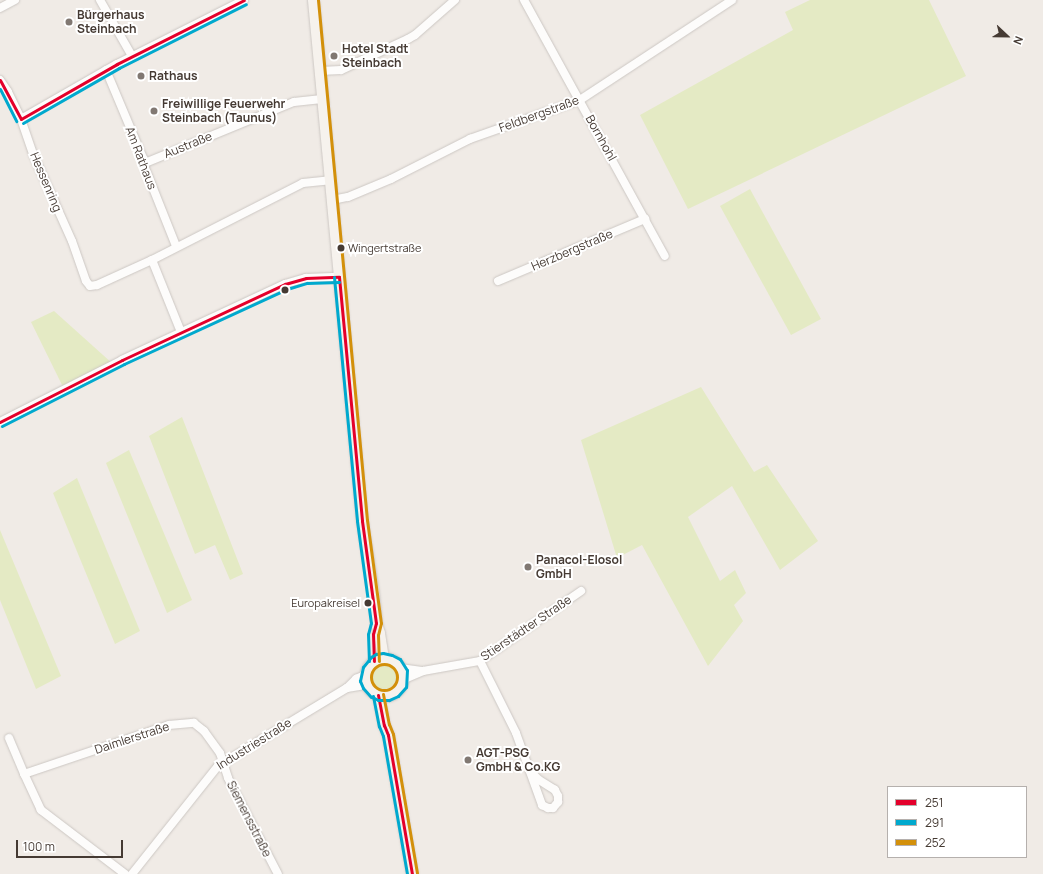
<!DOCTYPE html>
<html>
<head>
<meta charset="utf-8">
<style>
  body { margin:0 }
  #map { position:relative; width:1043px; height:874px; overflow:hidden; background:#f0ebe6; font-family:Manrope,sans-serif }
  div>[style] { position:absolute }
  [style*='--x'] { left:calc(var(--x)*1px); top:calc(var(--y)*1px); width:calc(var(--w)*1px); rotate:calc(var(--a)*1deg) }
  .green>* { inset:0; background:#e4eac4 }
  .round { border-radius:50% }
  .roads { filter:drop-shadow(0 0 1px #ccc7c3) drop-shadow(0 0 1px #ccc7c3) }
  .street>* { height:8px; margin:-4px; padding:0 4px; transform-origin:4px; border-radius:4px; background:#fdfcfb }
  .secondary>* { height:11px; margin:-5.5px; padding:0 5.5px; transform-origin:5.5px; border-radius:5.5px; background:#f6f2ed }
  .secondary>.ring { margin:-5.5px; padding:0; box-sizing:content-box; background:none; border:11px solid #f6f2ed; border-radius:50% }
  .bus-1>* { height:3px; margin:-1.5px; padding:0 1.5px; transform-origin:1.5px; border-radius:1.5px; background:#e4002b }
  .bus-2>* { height:3px; margin:-1.5px; padding:0 1.5px; transform-origin:1.5px; border-radius:1.5px; background:#00a9ce }
  .bus-3>* { height:3px; margin:-1.5px; padding:0 1.5px; transform-origin:1.5px; border-radius:1.5px; background:#d3900a }
  .bus-3>.ring { margin:-1.5px; padding:0; box-sizing:content-box; background:none; border:3px solid #d3900a; border-radius:50% }
  .dots>* { width:11px; height:11px; translate:-50% -50%; box-sizing:border-box; border:2px solid #fff; border-radius:50% }
  span { translate:-50% -50%; white-space:nowrap; text-align:center; line-height:1.15; -webkit-text-stroke:4px #fff; paint-order:stroke }
  .bus-label { font-size:11px; color:#453a33 }
  .left { translate:0 -50%; text-align:left }
  .right { translate:-100% -50%; text-align:right }
  .poi-label { font-size:12px; color:#453a33; font-weight:700 }
  .street-label { font-size:12px; color:#453a33 }
  .legend { position:absolute; left:887px; top:786px; width:140px; height:72px; box-sizing:border-box; background:#fff; border:1px solid #b5b0ad; margin:0; padding:5px 7px; list-style:none; font-size:12px; color:#453a33 }
  .legend li { display:flex; align-items:center; gap:8px; height:20px }
  .legend b { width:20px; border:1px solid #b5b0ad }
  .north { position:absolute; left:987px; top:16px; width:40px; height:40px; -webkit-text-stroke:3px #fff; paint-order:stroke; rotate:112deg; font-size:11px; font-weight:700; line-height:16px; text-align:center; color:#453a33 }
  .north::after { content:''; display:block; margin:auto; width:14px; height:18px; background:#453a33; clip-path:polygon(50% 0,100% 100%,50% 72%,0 100%) }
  .scale { position:absolute; left:16px; top:840px; width:107px; height:18px; box-sizing:border-box; border:2px solid #453a33; border-top:0; padding-left:5px; font-size:12px; line-height:14px; white-space:nowrap; color:#453a33; -webkit-text-stroke:3px #fff; paint-order:stroke }
</style>
</head>
<body>
<div id="map">
  <div class="green">
    <i style="clip-path:polygon(810px 0,929px 0,966px 76px,688px 209px,640px 115px,793px 30px,785px 12px)"></i>
    <i style="clip-path:polygon(750px 189px,821px 319px,791px 335px,720px 206px)"></i>
    <i style="clip-path:polygon(54px 311px,113px 364px,64px 389px,31px 322px)"></i>
    <i style="clip-path:polygon(701px 387px,754px 472px,767px 465px,818px 541px,780px 570px,732px 486px,688px 517px,720px 581px,735px 570px,746px 593px,734px 605px,743px 621px,708px 666px,642px 545px,617px 558px,581px 440px)"></i>
    <i style="clip-path:polygon(182px 417px,243px 574px,230px 580px,215px 545px,195px 554px,149px 436px)"></i>
    <i style="clip-path:polygon(129px 450px,192px 600px,167px 613px,106px 463px)"></i>
    <i style="clip-path:polygon(77px 478px,140px 631px,115px 644px,53px 493px)"></i>
    <i style="clip-path:polygon(0 530px,61px 676px,36px 689px,0 600px)"></i>
    <i class="round" style="left:372px;top:665px;width:24px;height:24px"></i>
  </div>
  <div class="roads">
    <div class="street">
      <i style="--x:100;--y:0;--w:64;--a:60.3"></i>
      <i style="--x:524;--y:0;--w:292;--a:61.2"></i>
      <i style="--x:0;--y:8;--w:17;--a:-28"></i>
      <i style="--x:106;--y:70;--w:101;--a:67.2"></i>
      <i style="--x:145;--y:163;--w:5;--a:90"></i>
      <i style="--x:145;--y:168;--w:84;--a:68.3"></i>
      <i style="--x:320;--y:71;--w:21;--a:-3"></i>
      <i style="--x:341;--y:70;--w:74;--a:-24.8"></i>
      <i style="--x:408;--y:39;--w:8;--a:-30"></i>
      <i style="--x:415;--y:35;--w:53;--a:-41.2"></i>
      <i style="--x:0;--y:80;--w:14;--a:56"></i>
      <i style="--x:8;--y:92;--w:30;--a:64"></i>
      <i style="--x:21;--y:119;--w:37;--a:71"></i>
      <i style="--x:33;--y:154;--w:95;--a:65.9"></i>
      <i style="--x:72;--y:241;--w:42;--a:70.7"></i>
      <i style="--x:86;--y:281;--w:6;--a:51"></i>
      <i style="--x:90;--y:286;--w:7;--a:-8"></i>
      <i style="--x:97;--y:285;--w:60;--a:-24.4"></i>
      <i style="--x:152;--y:260;--w:169;--a:-27"></i>
      <i style="--x:303;--y:183;--w:27;--a:-6"></i>
      <i style="--x:21;--y:119;--w:111;--a:-29.8"></i>
      <i style="--x:117;--y:64;--w:142;--a:-26.7"></i>
      <i style="--x:145;--y:163;--w:161;--a:-22.3"></i>
      <i style="--x:294;--y:102;--w:28;--a:-6"></i>
      <i style="--x:332;--y:200;--w:16;--a:-11"></i>
      <i style="--x:348;--y:197;--w:47;--a:-22.7"></i>
      <i style="--x:391;--y:179;--w:89;--a:-26.9"></i>
      <i style="--x:470;--y:139;--w:117;--a:-19.5"></i>
      <i style="--x:580;--y:100;--w:182;--a:-33.3"></i>
      <i style="--x:152;--y:260;--w:78;--a:68.1"></i>
      <i style="--x:498;--y:281;--w:160;--a:-22.9"></i>
      <i style="--x:0;--y:422;--w:137;--a:-26.9"></i>
      <i style="--x:122;--y:360;--w:180;--a:-25"></i>
      <i style="--x:285;--y:284;--w:22;--a:-16"></i>
      <i style="--x:306;--y:278;--w:33;--a:-2"></i>
      <i style="--x:480;--y:661;--w:80;--a:63.4"></i>
      <i style="--x:516;--y:733;--w:77;--a:70.1"></i>
      <i style="--x:542;--y:805;--w:7;--a:27"></i>
      <i style="--x:548;--y:808;--w:5;--a:0"></i>
      <i style="--x:553;--y:808;--w:8;--a:-50"></i>
      <i style="--x:558;--y:802;--w:6;--a:-90"></i>
      <i style="--x:558;--y:796;--w:7;--a:-117"></i>
      <i style="--x:555;--y:790;--w:19;--a:-148"></i>
      <i style="--x:539;--y:780;--w:13;--a:-135"></i>
      <i style="--x:400;--y:668;--w:22;--a:8"></i>
      <i style="--x:402;--y:680;--w:23;--a:-23"></i>
      <i style="--x:423;--y:671;--w:58;--a:-10"></i>
      <i style="--x:480;--y:661;--w:123;--a:-34.7"></i>
      <i style="--x:347;--y:688;--w:20;--a:-9"></i>
      <i style="--x:9;--y:738;--w:39;--a:67"></i>
      <i style="--x:125;--y:874;--w:106;--a:-142.7"></i>
      <i style="--x:41;--y:810;--w:40;--a:-115"></i>
      <i style="--x:24;--y:774;--w:153;--a:-18.7"></i>
      <i style="--x:169;--y:725;--w:25;--a:-5"></i>
      <i style="--x:194;--y:723;--w:13;--a:39"></i>
      <i style="--x:204;--y:731;--w:27;--a:54"></i>
      <i style="--x:220;--y:753;--w:26;--a:72"></i>
      <i style="--x:228;--y:778;--w:108;--a:62.5"></i>
      <i style="--x:132;--y:874;--w:138;--a:-51.5"></i>
      <i style="--x:218;--y:766;--w:151;--a:-31.2"></i>
      <i style="--x:347;--y:688;--w:13;--a:-45"></i>
      <i style="--x:356;--y:679;--w:10;--a:-24"></i>
    </div>
    <div class="secondary">
      <i style="--x:313;--y:0;--w:523;--a:84.63"></i>
      <i style="--x:362;--y:521;--w:72;--a:81.2"></i>
      <i style="--x:373;--y:592;--w:31;--a:84"></i>
      <i style="--x:376;--y:623;--w:10;--a:73"></i>
      <i style="--x:379;--y:633;--w:25;--a:81"></i>
      <i class="ring" style="left:365px;top:658px;width:27px;height:27px"></i>
      <i style="--x:378;--y:695;--w:31;--a:79"></i>
      <i style="--x:384;--y:725;--w:11;--a:68"></i>
      <i style="--x:388;--y:735;--w:141;--a:80.2"></i>
    </div>
  </div>
  <div class="bus-1">
    <i style="--x:0;--y:80;--w:44;--a:61.7"></i>
    <i style="--x:21;--y:119;--w:111;--a:-29.8"></i>
    <i style="--x:117;--y:64;--w:142;--a:-26.7"></i>
    <i style="--x:339;--y:277;--w:245;--a:84.6"></i>
    <i style="--x:362;--y:521;--w:103;--a:82.2"></i>
    <i style="--x:376;--y:623;--w:11;--a:105"></i>
    <i style="--x:373;--y:634;--w:27;--a:88"></i>
    <i style="--x:0;--y:422;--w:137;--a:-26.9"></i>
    <i style="--x:122;--y:360;--w:180;--a:-25"></i>
    <i style="--x:285;--y:284;--w:22;--a:-16"></i>
    <i style="--x:306;--y:278;--w:33;--a:-2"></i>
    <i style="--x:378;--y:695;--w:31;--a:79"></i>
    <i style="--x:384;--y:725;--w:11;--a:68"></i>
    <i style="--x:388;--y:735;--w:141;--a:80.2"></i>
  </div>
  <div class="bus-2">
    <i style="--x:0;--y:89;--w:36;--a:63"></i>
    <i style="--x:23;--y:123;--w:111;--a:-29.8"></i>
    <i style="--x:119;--y:68;--w:142;--a:-26.7"></i>
    <i style="--x:334;--y:277;--w:245;--a:84.6"></i>
    <i style="--x:357;--y:521;--w:103;--a:82.2"></i>
    <i style="--x:371;--y:623;--w:11;--a:105"></i>
    <i style="--x:368;--y:634;--w:27;--a:88"></i>
    <i style="--x:2;--y:426;--w:137;--a:-26.9"></i>
    <i style="--x:124;--y:364;--w:179;--a:-24.7"></i>
    <i style="--x:287;--y:289;--w:21;--a:-17"></i>
    <i style="--x:307;--y:283;--w:32;--a:-2"></i>
    <i style="--x:373;--y:696;--w:31;--a:79"></i>
    <i style="--x:379;--y:726;--w:11;--a:68"></i>
    <i style="--x:383;--y:736;--w:140;--a:80.1"></i>
    <i style="--x:371;--y:697;--w:12;--a:-132"></i>
    <i style="--x:363;--y:688;--w:8;--a:-113"></i>
    <i style="--x:360;--y:681;--w:14;--a:-78"></i>
    <i style="--x:363;--y:667;--w:13;--a:-51"></i>
    <i style="--x:371;--y:657;--w:6;--a:-31"></i>
    <i style="--x:376;--y:654;--w:7;--a:-8"></i>
    <i style="--x:383;--y:653;--w:9;--a:13"></i>
    <i style="--x:392;--y:655;--w:9;--a:27"></i>
    <i style="--x:400;--y:659;--w:13;--a:58"></i>
    <i style="--x:407;--y:670;--w:17;--a:93"></i>
    <i style="--x:406;--y:687;--w:12;--a:132"></i>
    <i style="--x:398;--y:696;--w:10;--a:156"></i>
    <i style="--x:389;--y:700;--w:11;--a:180"></i>
    <i style="--x:378;--y:700;--w:7;--a:-153"></i>
  </div>
  <div class="bus-3">
    <i style="--x:318;--y:0;--w:522;--a:84.62"></i>
    <i style="--x:367;--y:520;--w:104;--a:82.3"></i>
    <i style="--x:381;--y:623;--w:12;--a:104"></i>
    <i style="--x:378;--y:635;--w:26;--a:88"></i>
    <i class="ring" style="left:371px;top:664px;width:23px;height:23px"></i>
    <i style="--x:383;--y:694;--w:31;--a:79"></i>
    <i style="--x:389;--y:724;--w:11;--a:68"></i>
    <i style="--x:393;--y:734;--w:141;--a:80.2"></i>
  </div>
  <div class="dots">
    <i style="left:69px;top:22px;background:#817872"></i>
    <i style="left:334px;top:56px;background:#817872"></i>
    <i style="left:141px;top:76px;background:#817872"></i>
    <i style="left:154px;top:111px;background:#817872"></i>
    <i style="left:341px;top:248px;background:#453a33"></i>
    <i style="left:285px;top:290px;background:#453a33"></i>
    <i style="left:528px;top:567px;background:#817872"></i>
    <i style="left:368px;top:603px;background:#453a33"></i>
    <i style="left:468px;top:760px;background:#817872"></i>
  </div>
  <div class="bus-label">
    <span class="left" style="left:348px;top:248px">Wingertstraße</span>
    <span class="right" style="left:360px;top:603px">Europakreisel</span>
  </div>
  <div class="poi-label">
    <span class="left" style="left:77px;top:22px">Bürgerhaus<br>Steinbach</span>
    <span class="left" style="left:342px;top:56px">Hotel Stadt<br>Steinbach</span>
    <span class="left" style="left:149px;top:76px">Rathaus</span>
    <span class="left" style="left:162px;top:111px">Freiwillige Feuerwehr<br>Steinbach (Taunus)</span>
    <span class="left" style="left:536px;top:567px">Panacol-Elosol<br>GmbH</span>
    <span class="left" style="left:476px;top:760px">AGT-PSG<br>GmbH &amp; Co.KG</span>
  </div>
  <div class="street-label">
    <span style="left:539px;top:114px;rotate:-20deg">Feldbergstraße</span>
    <span style="left:601px;top:138px;rotate:61deg">Bornhohl</span>
    <span style="left:188px;top:145px;rotate:-22deg">Austraße</span>
    <span style="left:141px;top:158px;rotate:69deg">Am Rathaus</span>
    <span style="left:46px;top:182px;rotate:67deg">Hessenring</span>
    <span style="left:572px;top:250px;rotate:-23deg">Herzbergstraße</span>
    <span style="left:526px;top:628px;rotate:-34deg">Stierstädter Straße</span>
    <span style="left:132px;top:738px;rotate:-18deg">Daimlerstraße</span>
    <span style="left:254px;top:744px;rotate:-32deg">Industriestraße</span>
    <span style="left:249px;top:819px;rotate:63deg">Siemensstraße</span>
  </div>
  <ul class="legend">
  <li><b style="height:5px;background:#e4002b"></b>251</li>
  <li><b style="height:5px;background:#00a9ce"></b>291</li>
  <li><b style="height:5px;background:#d3900a"></b>252</li>
  </ul>
  <div class="north">N</div>
  <div class="scale">100 m</div>
</div>
</body>
</html>
